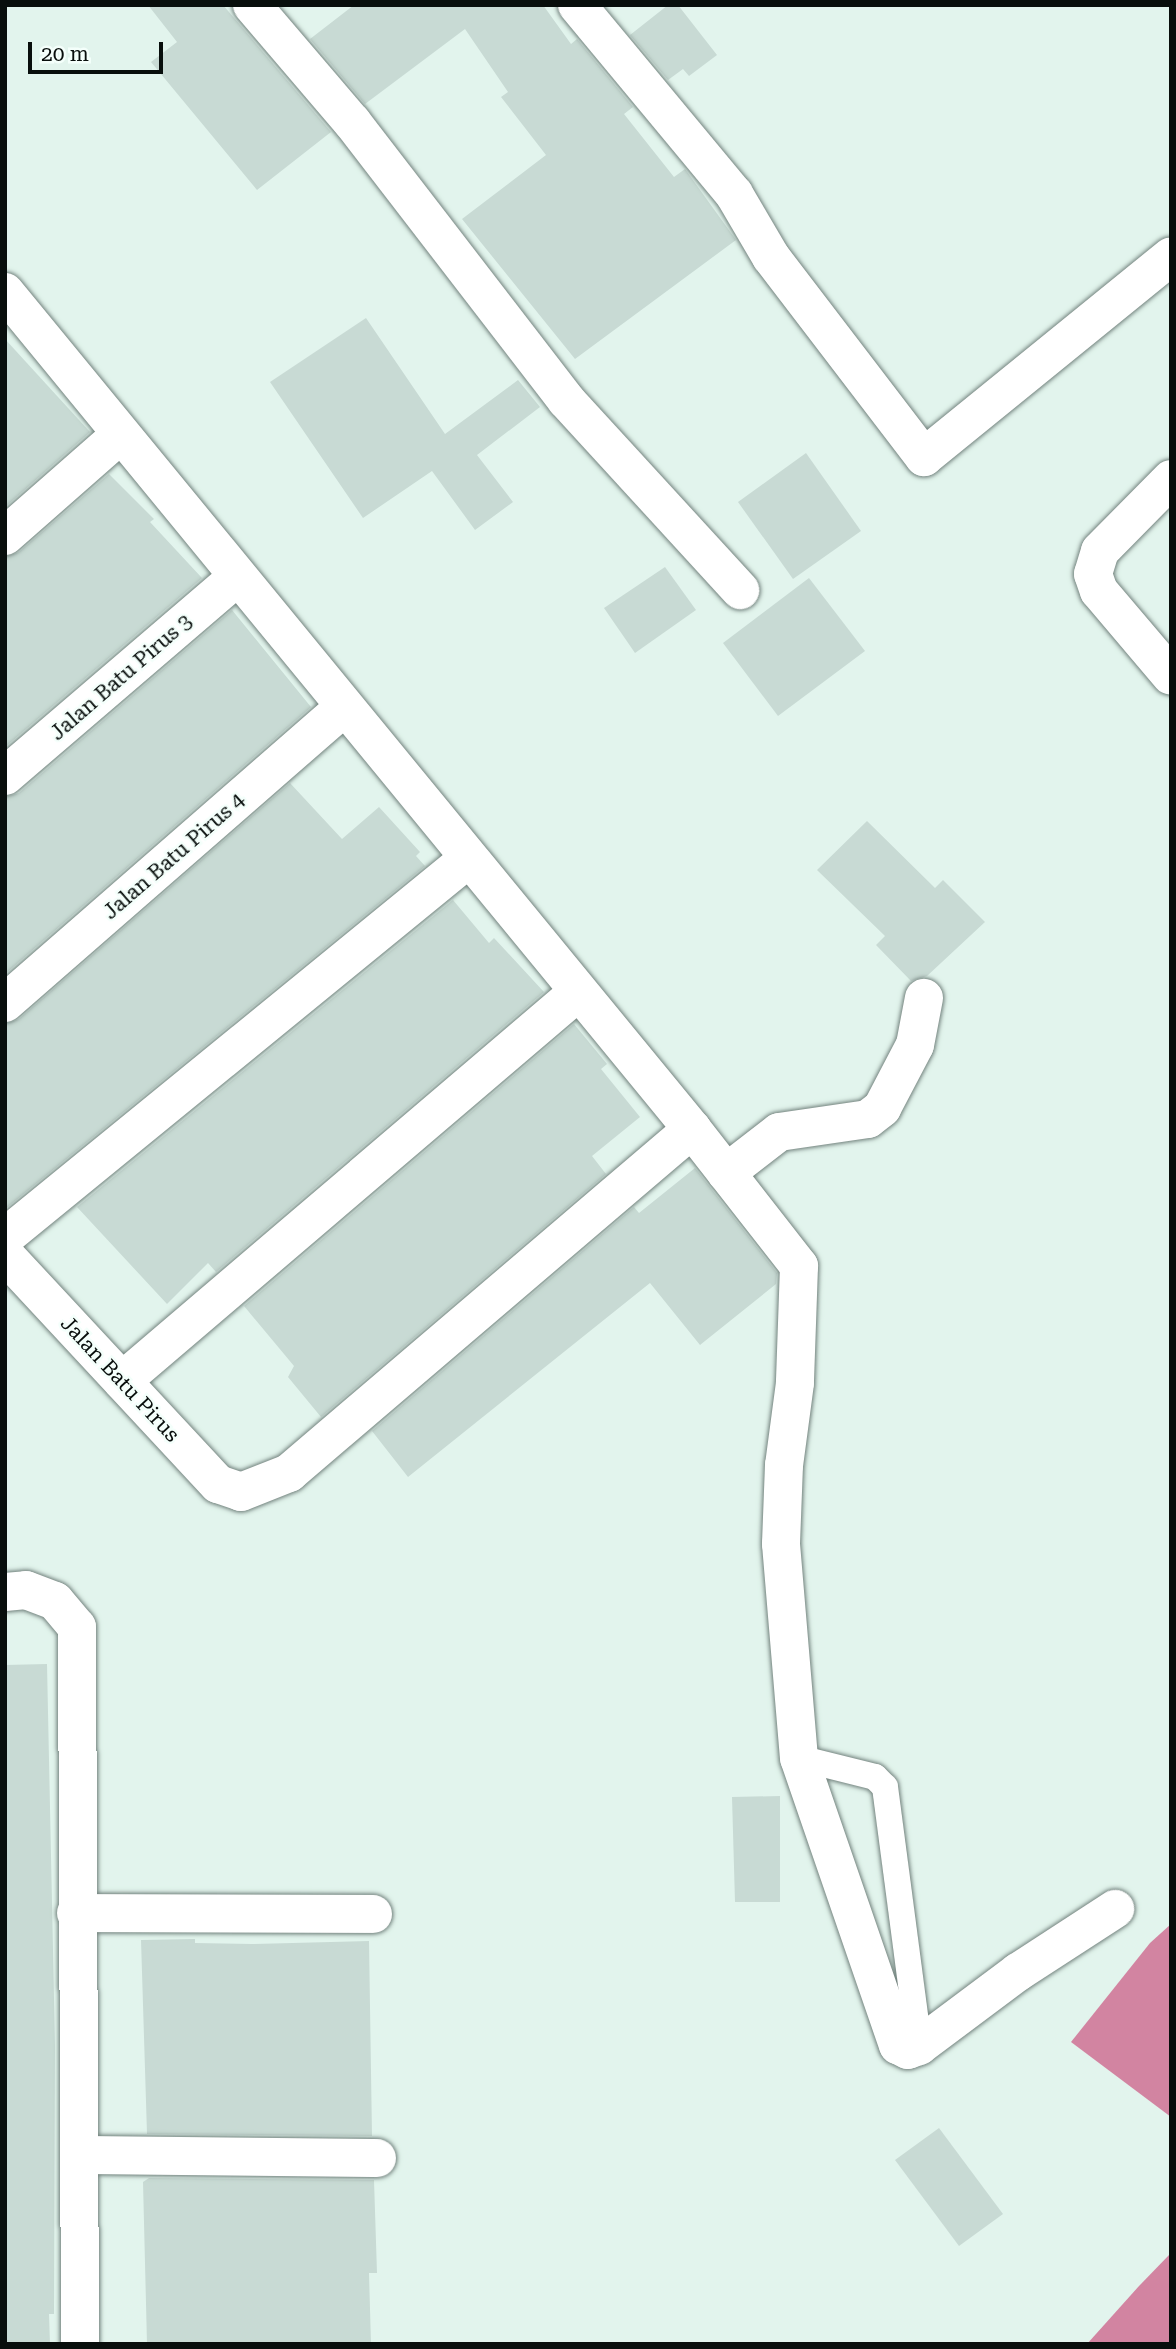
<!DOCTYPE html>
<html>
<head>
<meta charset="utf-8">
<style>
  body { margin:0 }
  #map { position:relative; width:1176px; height:2349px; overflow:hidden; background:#e2f4ed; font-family:"Roboto Serif",serif }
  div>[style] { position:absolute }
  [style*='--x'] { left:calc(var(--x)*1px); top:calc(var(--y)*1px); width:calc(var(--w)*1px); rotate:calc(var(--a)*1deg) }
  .water>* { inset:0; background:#d284a1 }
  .building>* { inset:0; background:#c8dad4 }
  .roads { filter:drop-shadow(0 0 2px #73837e) drop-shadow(0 0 2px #73837e) }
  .lane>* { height:26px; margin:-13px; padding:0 13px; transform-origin:13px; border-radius:13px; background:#fff }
  .street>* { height:38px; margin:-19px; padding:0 19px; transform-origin:19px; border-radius:19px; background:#fff }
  span { translate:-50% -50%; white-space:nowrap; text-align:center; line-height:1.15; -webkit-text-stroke:5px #f4fffb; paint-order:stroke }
  .street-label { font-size:21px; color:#080e0c }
  .frame { position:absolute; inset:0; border:7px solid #080e0c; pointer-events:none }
  .scale { position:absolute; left:28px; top:42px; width:135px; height:32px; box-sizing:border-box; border:4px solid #080e0c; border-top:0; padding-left:9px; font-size:21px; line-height:24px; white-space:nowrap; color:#080e0c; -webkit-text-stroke:5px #f4fffb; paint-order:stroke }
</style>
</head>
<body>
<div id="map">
  <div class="water">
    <i style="clip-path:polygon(1171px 1924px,1171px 2117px,1071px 2042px,1150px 1943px)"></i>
    <i style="clip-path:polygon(1171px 2253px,1171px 2344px,1087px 2344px,1139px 2286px)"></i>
  </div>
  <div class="building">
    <i style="clip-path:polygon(148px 5px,223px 5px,331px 132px,257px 190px,151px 62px,177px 42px)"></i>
    <i style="clip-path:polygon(354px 5px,543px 5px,571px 44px,577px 39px,633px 107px,624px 114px,674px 177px,685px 169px,736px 240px,575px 359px,462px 219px,546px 155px,501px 97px,508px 92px,465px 29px,365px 104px,310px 39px)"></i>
    <i style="clip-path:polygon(668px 5px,678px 5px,717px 55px,689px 76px,683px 69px,668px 80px,630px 35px)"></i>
    <i style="clip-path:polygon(366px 318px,445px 434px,518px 380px,540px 407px,477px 455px,513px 502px,475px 530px,432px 471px,363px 518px,270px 382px)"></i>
    <i style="clip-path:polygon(5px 339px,90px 432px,5px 507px)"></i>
    <i style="clip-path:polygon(806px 453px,861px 531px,793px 579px,738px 502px)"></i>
    <i style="clip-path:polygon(109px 474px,154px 519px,150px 522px,202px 578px,5px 747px,5px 557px,19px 552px)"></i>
    <i style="clip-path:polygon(665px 567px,696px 610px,635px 653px,604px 608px)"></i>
    <i style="clip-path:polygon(809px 578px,865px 651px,778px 716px,723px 643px)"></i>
    <i style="clip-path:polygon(232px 610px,311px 707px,5px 974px,5px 797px,19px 793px)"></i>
    <i style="clip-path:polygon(290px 783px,342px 839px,379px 807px,420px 852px,416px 856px,425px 866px,5px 1209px,5px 1024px,19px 1019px)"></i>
    <i style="clip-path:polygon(867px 821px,935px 888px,943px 880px,985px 922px,927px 976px,911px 981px,876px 945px,885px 936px,817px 870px)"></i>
    <i style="clip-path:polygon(453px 900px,489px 943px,494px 938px,544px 992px,216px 1272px,208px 1263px,167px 1304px,77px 1207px)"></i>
    <i style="clip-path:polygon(574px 1024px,607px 1064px,601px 1069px,640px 1117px,592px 1156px,606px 1174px,321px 1417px,288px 1377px,294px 1366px,244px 1306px)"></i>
    <i style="clip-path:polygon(695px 1168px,777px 1273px,776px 1284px,700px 1345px,650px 1283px,408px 1477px,372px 1431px,634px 1207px,639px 1213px)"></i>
    <i style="clip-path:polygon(47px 1664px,55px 2046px,54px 2314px,49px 2314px,50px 2344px,5px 2344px,5px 1665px)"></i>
    <i style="clip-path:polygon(780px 1796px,780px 1902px,735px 1902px,732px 1797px)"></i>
    <i style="clip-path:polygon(195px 1939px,195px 1943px,252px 1944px,369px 1941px,372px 2136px,147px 2134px,141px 1940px)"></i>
    <i style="clip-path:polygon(939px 2128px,1003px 2214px,959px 2246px,895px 2160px)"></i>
    <i style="clip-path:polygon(149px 2178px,374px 2180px,377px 2273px,369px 2273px,371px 2344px,147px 2344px,143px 2182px)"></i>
  </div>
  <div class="roads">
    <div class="lane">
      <i style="--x:799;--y:1758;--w:78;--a:14"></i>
      <i style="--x:875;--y:1777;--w:14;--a:45"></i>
      <i style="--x:885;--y:1787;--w:261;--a:82.5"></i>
    </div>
    <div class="street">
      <i style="--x:252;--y:5;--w:154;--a:49.5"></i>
      <i style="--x:352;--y:122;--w:351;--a:52.4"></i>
      <i style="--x:566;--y:400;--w:258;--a:47.5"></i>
      <i style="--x:577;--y:5;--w:246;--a:50.3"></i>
      <i style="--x:734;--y:194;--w:73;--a:59.6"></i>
      <i style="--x:771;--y:257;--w:252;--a:52.6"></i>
      <i style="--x:924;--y:457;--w:318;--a:-39.1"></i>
      <i style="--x:5;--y:292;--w:1083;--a:50.62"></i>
      <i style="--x:692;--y:1129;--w:174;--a:52"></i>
      <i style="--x:799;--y:1266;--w:117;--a:92"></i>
      <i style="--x:795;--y:1383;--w:83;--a:97.6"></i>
      <i style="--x:784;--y:1465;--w:79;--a:92.2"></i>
      <i style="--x:781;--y:1544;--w:215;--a:85.2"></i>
      <i style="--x:799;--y:1758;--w:304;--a:71"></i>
      <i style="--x:898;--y:2045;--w:11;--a:27"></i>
      <i style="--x:908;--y:2050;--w:12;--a:-20"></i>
      <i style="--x:919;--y:2046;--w:124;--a:-36.8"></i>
      <i style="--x:1018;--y:1972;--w:116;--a:-33"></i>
      <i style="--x:1171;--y:479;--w:101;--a:134.6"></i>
      <i style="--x:1100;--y:551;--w:24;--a:107"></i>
      <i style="--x:1093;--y:574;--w:18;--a:71"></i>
      <i style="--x:1099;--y:591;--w:111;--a:49.7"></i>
      <i style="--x:5;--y:536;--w:153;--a:-41.3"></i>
      <i style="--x:5;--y:776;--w:304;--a:-40.6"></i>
      <i style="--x:5;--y:1003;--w:449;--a:-41.1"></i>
      <i style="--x:726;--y:1173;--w:67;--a:-37.7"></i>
      <i style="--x:779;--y:1132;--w:90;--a:-8.3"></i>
      <i style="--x:868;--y:1119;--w:18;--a:-38"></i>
      <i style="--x:882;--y:1108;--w:71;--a:-62.4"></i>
      <i style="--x:915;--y:1045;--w:48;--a:-79.2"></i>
      <i style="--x:5;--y:1237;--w:598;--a:-39.23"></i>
      <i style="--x:5;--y:1255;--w:313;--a:47.1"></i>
      <i style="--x:218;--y:1484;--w:24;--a:19"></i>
      <i style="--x:241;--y:1492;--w:52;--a:-21.6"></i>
      <i style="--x:289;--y:1473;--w:530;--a:-40.48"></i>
      <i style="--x:122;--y:1381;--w:599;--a:-40.47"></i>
      <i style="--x:5;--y:1592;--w:21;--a:-5"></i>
      <i style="--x:26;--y:1590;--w:31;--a:21"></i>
      <i style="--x:55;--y:1601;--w:34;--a:50"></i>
      <i style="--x:77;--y:1627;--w:717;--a:89.76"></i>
      <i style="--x:76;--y:1913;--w:297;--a:0.2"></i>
      <i style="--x:81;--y:2155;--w:296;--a:0.6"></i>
    </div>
  </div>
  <div class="street-label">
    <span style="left:121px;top:677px;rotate:-41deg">Jalan Batu Pirus 3</span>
    <span style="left:174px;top:856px;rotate:-41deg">Jalan Batu Pirus 4</span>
    <span style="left:120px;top:1379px;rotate:47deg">Jalan Batu Pirus</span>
  </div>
  <div class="frame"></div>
  <div class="scale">20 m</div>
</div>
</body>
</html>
